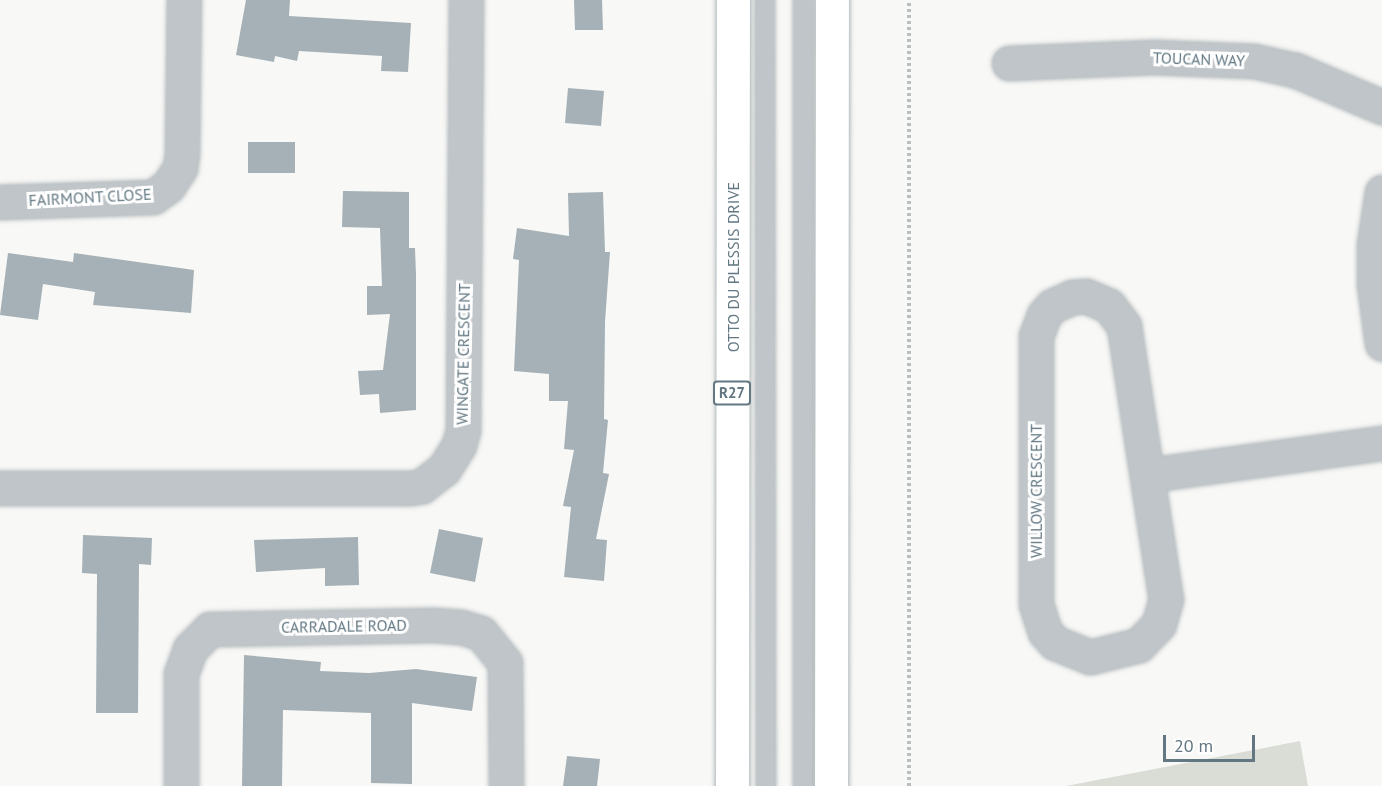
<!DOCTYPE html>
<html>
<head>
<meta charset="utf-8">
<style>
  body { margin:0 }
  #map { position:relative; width:1382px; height:786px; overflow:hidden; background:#f8f8f6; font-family:"PT Sans",sans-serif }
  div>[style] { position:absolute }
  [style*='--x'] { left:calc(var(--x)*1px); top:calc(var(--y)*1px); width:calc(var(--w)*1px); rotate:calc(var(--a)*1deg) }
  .green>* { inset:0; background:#d9ddd5 }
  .building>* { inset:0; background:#a5b1b6 }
  .path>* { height:4px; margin-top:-2px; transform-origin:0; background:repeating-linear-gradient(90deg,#b9bec0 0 3px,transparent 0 6px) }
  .roads { filter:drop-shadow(0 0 2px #b2b9bc) drop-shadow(0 0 2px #b2b9bc) }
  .lane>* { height:18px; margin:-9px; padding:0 9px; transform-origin:9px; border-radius:9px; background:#bfc5c8 }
  .street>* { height:33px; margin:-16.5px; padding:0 16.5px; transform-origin:16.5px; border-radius:16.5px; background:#bfc5c8 }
  .primary>* { height:33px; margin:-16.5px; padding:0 16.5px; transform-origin:16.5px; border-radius:16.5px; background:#fff }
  span { translate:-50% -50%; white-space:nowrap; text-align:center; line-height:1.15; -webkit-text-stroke:6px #fff; paint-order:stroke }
  .shield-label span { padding:2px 4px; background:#fff; border:2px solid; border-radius:4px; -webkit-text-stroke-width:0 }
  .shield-label { font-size:15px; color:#627782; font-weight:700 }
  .street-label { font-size:16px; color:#627782 }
  .scale { position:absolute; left:1163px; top:735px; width:92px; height:27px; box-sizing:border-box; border:3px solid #627782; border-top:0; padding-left:8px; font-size:18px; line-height:21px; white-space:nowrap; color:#627782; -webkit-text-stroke:4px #fff; paint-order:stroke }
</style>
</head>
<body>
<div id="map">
  <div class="green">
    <i style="clip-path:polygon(1300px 741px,1308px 786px,1066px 786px)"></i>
  </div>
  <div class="building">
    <i style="clip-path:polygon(246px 0,290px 0,289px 16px,411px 23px,408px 72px,381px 71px,382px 56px,299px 51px,297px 61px,275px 56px,274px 62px,236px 55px)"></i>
    <i style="clip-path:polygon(574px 0,602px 0,603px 30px,575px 30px)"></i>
    <i style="clip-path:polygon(568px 88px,604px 91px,601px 126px,565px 123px)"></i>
    <i style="clip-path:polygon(248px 142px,295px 142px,295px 173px,248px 173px)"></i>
    <i style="clip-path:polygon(343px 191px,409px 192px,409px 248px,415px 248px,416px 275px,416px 410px,380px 413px,379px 394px,360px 395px,358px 371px,383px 370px,390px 314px,367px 315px,367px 286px,382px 286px,380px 228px,342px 227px)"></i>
    <i style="clip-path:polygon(603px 192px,605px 252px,610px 252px,605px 322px,604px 419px,608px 420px,603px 473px,609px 474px,596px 539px,607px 540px,604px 581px,564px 577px,571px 507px,563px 506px,574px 450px,564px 449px,568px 401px,549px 401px,549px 374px,514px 371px,519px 260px,513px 259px,517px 228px,569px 236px,568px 193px)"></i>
    <i style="clip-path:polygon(8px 253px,73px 262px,74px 253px,194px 270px,191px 313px,93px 305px,95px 292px,43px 284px,38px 320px,0 315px)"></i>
    <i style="clip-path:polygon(439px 529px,483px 538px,475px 582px,430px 573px)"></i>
    <i style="clip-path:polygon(83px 535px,152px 538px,151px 565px,139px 564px,138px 713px,96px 713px,97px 574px,82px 573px)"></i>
    <i style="clip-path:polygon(358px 537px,359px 585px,325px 586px,325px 568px,256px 572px,254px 540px)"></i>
    <i style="clip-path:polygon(244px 655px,321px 662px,320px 671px,369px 673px,416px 669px,477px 677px,472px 711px,412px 703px,412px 784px,371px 783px,371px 713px,283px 710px,282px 786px,242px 786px)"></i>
    <i style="clip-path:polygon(567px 756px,600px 759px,597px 786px,563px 786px)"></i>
  </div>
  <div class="path">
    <i style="--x:909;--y:786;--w:786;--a:-90"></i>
  </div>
  <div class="roads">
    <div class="lane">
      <i style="--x:765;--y:0;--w:786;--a:89.93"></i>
      <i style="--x:803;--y:786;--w:786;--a:-90"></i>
    </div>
    <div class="street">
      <i style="--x:1009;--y:63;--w:145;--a:-2.4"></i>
      <i style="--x:1154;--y:57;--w:100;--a:2.3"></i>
      <i style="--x:1254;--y:61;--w:42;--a:12.4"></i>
      <i style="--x:1295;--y:70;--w:95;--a:23"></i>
      <i style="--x:1382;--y:192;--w:54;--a:98.6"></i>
      <i style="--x:1374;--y:245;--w:39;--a:90"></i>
      <i style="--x:1374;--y:284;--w:60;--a:82.3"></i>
      <i style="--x:0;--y:202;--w:153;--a:-1.9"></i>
      <i style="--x:153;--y:197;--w:19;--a:-36"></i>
      <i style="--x:168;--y:186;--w:22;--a:-56"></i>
      <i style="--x:180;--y:168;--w:15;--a:-82"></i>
      <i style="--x:182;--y:153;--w:153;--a:-89.3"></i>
      <i style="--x:1086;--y:296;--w:25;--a:23"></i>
      <i style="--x:1109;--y:306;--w:25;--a:53"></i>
      <i style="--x:1124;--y:326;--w:276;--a:81.3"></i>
      <i style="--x:1166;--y:599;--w:26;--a:106"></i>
      <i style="--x:1159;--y:624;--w:29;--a:134"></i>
      <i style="--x:1139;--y:645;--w:50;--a:166.2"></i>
      <i style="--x:1090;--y:657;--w:38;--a:-158"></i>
      <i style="--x:1055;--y:643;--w:15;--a:-132"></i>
      <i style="--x:1045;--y:632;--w:29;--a:-108"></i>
      <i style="--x:1036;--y:604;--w:268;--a:-90"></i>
      <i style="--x:1036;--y:336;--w:22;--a:-69"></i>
      <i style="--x:1044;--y:315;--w:12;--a:-48"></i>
      <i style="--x:1052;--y:306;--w:22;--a:-24"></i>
      <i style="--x:1072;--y:297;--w:14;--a:-4"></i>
      <i style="--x:1148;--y:475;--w:236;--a:-7.8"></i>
      <i style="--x:0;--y:488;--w:410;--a:0"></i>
      <i style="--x:410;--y:488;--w:12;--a:-9"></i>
      <i style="--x:422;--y:486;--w:28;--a:-38"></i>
      <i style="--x:444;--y:469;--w:28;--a:-58"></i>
      <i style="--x:459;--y:445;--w:16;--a:-75"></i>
      <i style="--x:463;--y:430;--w:430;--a:-89.6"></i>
      <i style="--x:181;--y:786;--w:112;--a:-90"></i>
      <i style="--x:181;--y:674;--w:27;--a:-70"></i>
      <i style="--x:190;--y:649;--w:28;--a:-45"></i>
      <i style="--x:210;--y:629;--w:223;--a:-1"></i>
      <i style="--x:433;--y:625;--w:28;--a:4"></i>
      <i style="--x:461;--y:627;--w:21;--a:17"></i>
      <i style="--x:481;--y:633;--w:38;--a:51"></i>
      <i style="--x:505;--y:663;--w:123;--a:89.5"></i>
    </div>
    <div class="primary">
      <i style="--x:732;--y:786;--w:786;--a:-89.93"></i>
      <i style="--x:831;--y:786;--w:786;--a:-89.93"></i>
    </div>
  </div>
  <div class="shield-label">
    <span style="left:732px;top:393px">R27</span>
  </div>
  <div class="street-label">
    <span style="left:1199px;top:59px;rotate:2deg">TOUCAN WAY</span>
    <span style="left:90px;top:197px;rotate:-3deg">FAIRMONT CLOSE</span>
    <span style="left:733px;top:267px;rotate:-90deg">OTTO DU PLESSIS DRIVE</span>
    <span style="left:463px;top:354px;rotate:-89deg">WINGATE CRESCENT</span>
    <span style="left:1036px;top:491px;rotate:-90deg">WILLOW CRESCENT</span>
    <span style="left:344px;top:626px;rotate:-1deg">CARRADALE ROAD</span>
  </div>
  <div class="scale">20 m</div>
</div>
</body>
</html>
